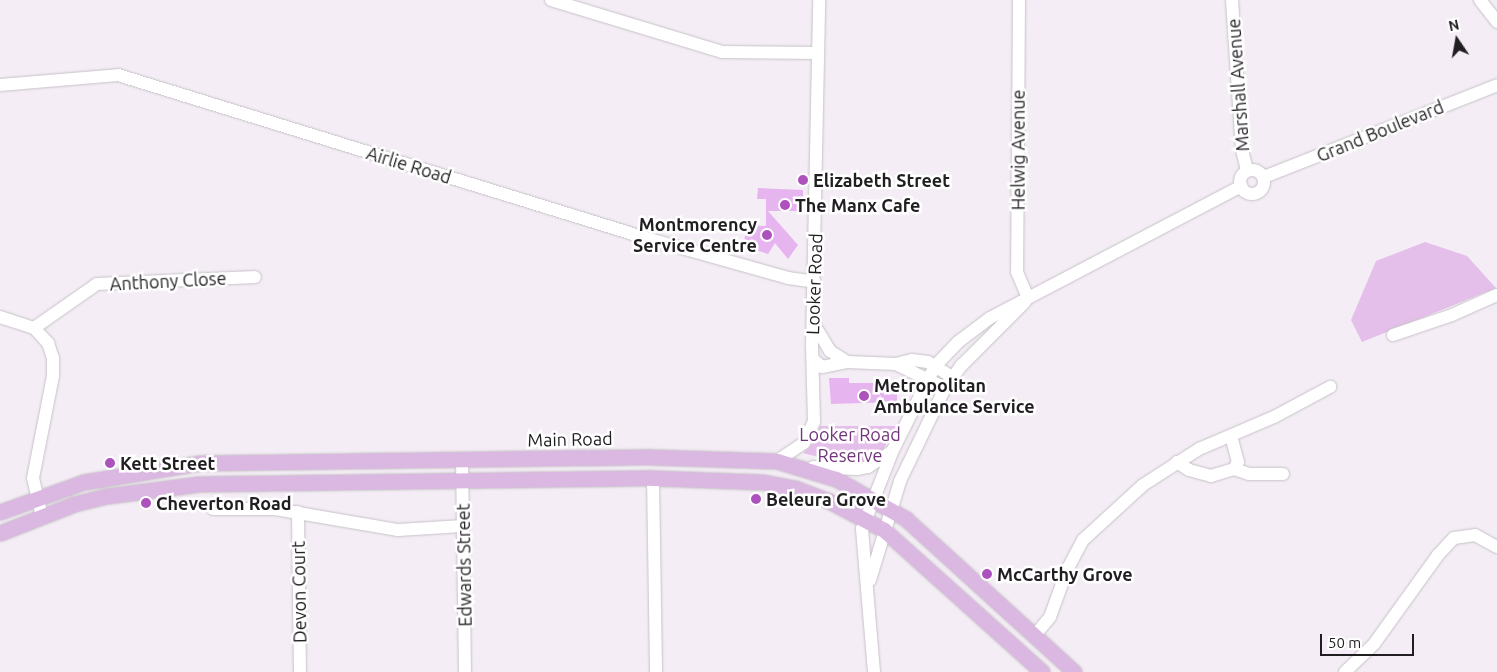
<!DOCTYPE html>
<html>
<head>
<meta charset="utf-8">
<style>
  body { margin:0 }
  #map { position:relative; width:1497px; height:672px; overflow:hidden; background:#f4edf5; font-family:Ubuntu,sans-serif }
  div>[style] { position:absolute }
  [style*='--x'] { left:calc(var(--x)*1px); top:calc(var(--y)*1px); width:calc(var(--w)*1px); rotate:calc(var(--a)*1deg) }
  .green>* { inset:0; background:#e4bfe9 }
  .building>* { inset:0; background:#e6b4ee }
  .roads { filter:drop-shadow(0 0 1px #c7c1c8) drop-shadow(0 0 1px #c7c1c8) }
  .minor>* { height:12px; margin:-6px; padding:0 6px; transform-origin:6px; border-radius:6px; background:#fff }
  .minor>.ring { margin:-6px; padding:0; box-sizing:content-box; background:none; border:12px solid #fff; border-radius:50% }
  .major>* { height:15px; margin:-7.5px; padding:0 7.5px; transform-origin:7.5px; border-radius:7.5px; background:#dbb8e1 }
  .dots>* { width:14px; height:14px; translate:-50% -50%; box-sizing:border-box; border:2px solid #fff; border-radius:50% }
  span { translate:-50% -50%; white-space:nowrap; text-align:center; line-height:1.15; -webkit-text-stroke:5px #fff; paint-order:stroke }
  .street-label { font-size:18px; color:#211e21 }
  .poi-label { font-size:18px; color:#211e21; font-weight:700 }
  .left { translate:0 -50%; text-align:left }
  .right { translate:-100% -50%; text-align:right }
  .park-label { font-size:18px; color:#70357a }
  .north { position:absolute; left:1432px; top:15px; width:50px; height:50px; -webkit-text-stroke:4px #fff; paint-order:stroke; rotate:348deg; font-size:14px; font-weight:700; line-height:20px; text-align:center; color:#211e21 }
  .north::after { content:''; display:block; margin:auto; width:18px; height:22px; background:#211e21; clip-path:polygon(50% 0,100% 100%,50% 72%,0 100%) }
  .scale { position:absolute; left:1320px; top:634px; width:94px; height:22px; box-sizing:border-box; border:2px solid #211e21; border-top:0; padding-left:6px; font-size:15px; line-height:18px; white-space:nowrap; color:#211e21; -webkit-text-stroke:4px #fff; paint-order:stroke }
</style>
</head>
<body>
<div id="map">
  <div class="green">
    <i style="clip-path:polygon(1425px 242px,1467px 256px,1496px 288px,1362px 342px,1351px 320px,1376px 261px)"></i>
    <i style="clip-path:polygon(820px 426px,896px 426px,881px 454px,861px 464px,839px 462px,803px 453px,812px 444px)"></i>
  </div>
  <div class="building">
    <i style="clip-path:polygon(758px 188px,803px 190px,803px 211px,768px 211px,798px 245px,788px 259px,775px 243px,768px 254px,744px 246px,746px 225px,766px 226px,766px 199px,757px 199px)"></i>
    <i style="clip-path:polygon(829px 378px,849px 378px,849px 383px,889px 383px,889px 390px,897px 390px,897px 402px,831px 404px)"></i>
  </div>
  <div class="roads">
    <div class="minor">
      <i style="--x:551;--y:0;--w:179;--a:16.9"></i>
      <i style="--x:722;--y:52;--w:96;--a:0.6"></i>
      <i style="--x:1019;--y:0;--w:272;--a:90.4"></i>
      <i style="--x:1017;--y:272;--w:28;--a:67"></i>
      <i style="--x:1232;--y:0;--w:150;--a:86.2"></i>
      <i style="--x:1242;--y:150;--w:21;--a:76"></i>
      <i style="--x:1480;--y:0;--w:28;--a:52"></i>
      <i style="--x:0;--y:85;--w:118;--a:-4.8"></i>
      <i style="--x:118;--y:75;--w:553;--a:17.16"></i>
      <i style="--x:646;--y:238;--w:148;--a:15.7"></i>
      <i style="--x:788;--y:278;--w:27;--a:8"></i>
      <i class="ring" style="left:1240px;top:170px;width:12px;height:12px"></i>
      <i style="--x:1264;--y:177;--w:251;--a:-21.5"></i>
      <i style="--x:0;--y:317;--w:36;--a:18"></i>
      <i style="--x:34;--y:328;--w:21;--a:47"></i>
      <i style="--x:48;--y:343;--w:16;--a:72"></i>
      <i style="--x:53;--y:358;--w:18;--a:90"></i>
      <i style="--x:53;--y:376;--w:104;--a:101.1"></i>
      <i style="--x:33;--y:478;--w:39;--a:77"></i>
      <i style="--x:815;--y:326;--w:29;--a:59"></i>
      <i style="--x:830;--y:351;--w:20;--a:33"></i>
      <i style="--x:34;--y:328;--w:77;--a:-34.9"></i>
      <i style="--x:97;--y:284;--w:158;--a:-2.5"></i>
      <i style="--x:1393;--y:335;--w:62;--a:-18.7"></i>
      <i style="--x:1452;--y:315;--w:49;--a:-24"></i>
      <i style="--x:813;--y:359;--w:12;--a:42"></i>
      <i style="--x:822;--y:367;--w:25;--a:-11"></i>
      <i style="--x:847;--y:362;--w:49;--a:2.3"></i>
      <i style="--x:896;--y:364;--w:16;--a:-14"></i>
      <i style="--x:912;--y:360;--w:16;--a:7"></i>
      <i style="--x:928;--y:362;--w:28;--a:32"></i>
      <i style="--x:896;--y:364;--w:55;--a:26.1"></i>
      <i style="--x:462;--y:459;--w:213;--a:89.2"></i>
      <i style="--x:777;--y:461;--w:32;--a:-34"></i>
      <i style="--x:804;--y:443;--w:23;--a:-65"></i>
      <i style="--x:814;--y:422;--w:77;--a:-91.5"></i>
      <i style="--x:812;--y:345;--w:345;--a:-88.8"></i>
      <i style="--x:1177;--y:462;--w:14;--a:34"></i>
      <i style="--x:1189;--y:470;--w:23;--a:15"></i>
      <i style="--x:1211;--y:476;--w:24;--a:-17"></i>
      <i style="--x:1234;--y:469;--w:8;--a:-60"></i>
      <i style="--x:1238;--y:462;--w:27;--a:-105"></i>
      <i style="--x:813;--y:467;--w:44;--a:2.6"></i>
      <i style="--x:857;--y:469;--w:11;--a:-10"></i>
      <i style="--x:868;--y:467;--w:27;--a:-33"></i>
      <i style="--x:1234;--y:469;--w:16;--a:18"></i>
      <i style="--x:1249;--y:474;--w:34;--a:0"></i>
      <i style="--x:653;--y:478;--w:194;--a:89.1"></i>
      <i style="--x:213;--y:509;--w:62;--a:0"></i>
      <i style="--x:275;--y:509;--w:125;--a:9.7"></i>
      <i style="--x:398;--y:530;--w:65;--a:-3.5"></i>
      <i style="--x:298;--y:512;--w:160;--a:89.3"></i>
      <i style="--x:870;--y:580;--w:103;--a:-73.1"></i>
      <i style="--x:900;--y:481;--w:103;--a:-64.2"></i>
      <i style="--x:945;--y:388;--w:29;--a:-54"></i>
      <i style="--x:962;--y:365;--w:89;--a:-45"></i>
      <i style="--x:1035;--y:635;--w:23;--a:-50"></i>
      <i style="--x:1050;--y:617;--w:50;--a:-70.1"></i>
      <i style="--x:1067;--y:570;--w:34;--a:-62"></i>
      <i style="--x:1083;--y:540;--w:81;--a:-42.5"></i>
      <i style="--x:1143;--y:485;--w:67;--a:-32.7"></i>
      <i style="--x:1199;--y:449;--w:82;--a:-23.1"></i>
      <i style="--x:1274;--y:417;--w:64;--a:-28.2"></i>
      <i style="--x:874;--y:672;--w:144;--a:-94.8"></i>
      <i style="--x:862;--y:529;--w:85;--a:-68.6"></i>
      <i style="--x:893;--y:450;--w:94;--a:-63.4"></i>
      <i style="--x:935;--y:366;--w:33;--a:-46"></i>
      <i style="--x:958;--y:342;--w:40;--a:-37"></i>
      <i style="--x:990;--y:318;--w:284;--a:-27.7"></i>
      <i style="--x:1345;--y:672;--w:40;--a:-44"></i>
      <i style="--x:1374;--y:644;--w:110;--a:-54.3"></i>
      <i style="--x:1438;--y:555;--w:23;--a:-47"></i>
      <i style="--x:1454;--y:538;--w:21;--a:-8"></i>
      <i style="--x:1475;--y:535;--w:25;--a:29"></i>
    </div>
    <div class="major">
      <i style="--x:0;--y:512;--w:89;--a:-19.7"></i>
      <i style="--x:84;--y:482;--w:118;--a:-9.3"></i>
      <i style="--x:200;--y:463;--w:451;--a:-0.8"></i>
      <i style="--x:651;--y:457;--w:126;--a:1.8"></i>
      <i style="--x:777;--y:461;--w:62;--a:17"></i>
      <i style="--x:836;--y:479;--w:81;--a:29.7"></i>
      <i style="--x:906;--y:519;--w:227;--a:42.3"></i>
      <i style="--x:0;--y:533;--w:79;--a:-21.4"></i>
      <i style="--x:74;--y:504;--w:34;--a:-14"></i>
      <i style="--x:107;--y:496;--w:93;--a:-7.4"></i>
      <i style="--x:199;--y:484;--w:454;--a:-0.8"></i>
      <i style="--x:653;--y:478;--w:110;--a:2.1"></i>
      <i style="--x:763;--y:482;--w:33;--a:11"></i>
      <i style="--x:795;--y:488;--w:36;--a:21"></i>
      <i style="--x:829;--y:501;--w:62;--a:27.8"></i>
      <i style="--x:884;--y:530;--w:212;--a:41.9"></i>
    </div>
  </div>
  <div class="dots">
    <i style="left:803px;top:180px;background:#ad51bc"></i>
    <i style="left:785px;top:205px;background:#ad51bc"></i>
    <i style="left:767px;top:235px;background:#ad51bc"></i>
    <i style="left:864px;top:396px;background:#ad51bc"></i>
    <i style="left:110px;top:463px;background:#ad51bc"></i>
    <i style="left:756px;top:499px;background:#ad51bc"></i>
    <i style="left:146px;top:503px;background:#ad51bc"></i>
    <i style="left:987px;top:574px;background:#ad51bc"></i>
  </div>
  <div class="street-label">
    <span style="left:1238px;top:85px;rotate:-94deg">Marshall Avenue</span>
    <span style="left:1380px;top:131px;rotate:-22deg">Grand Boulevard</span>
    <span style="left:1018px;top:150px;rotate:-90deg">Helwig Avenue</span>
    <span style="left:409px;top:165px;rotate:17deg">Airlie Road</span>
    <span style="left:168px;top:281px;rotate:-3deg">Anthony Close</span>
    <span style="left:814px;top:284px;rotate:-88deg">Looker Road</span>
    <span style="left:570px;top:439px;rotate:-1deg">Main Road</span>
    <span style="left:464px;top:565px;rotate:-91deg">Edwards Street</span>
    <span style="left:299px;top:592px;rotate:-91deg">Devon Court</span>
  </div>
  <div class="poi-label">
    <span class="left" style="left:813px;top:180px">Elizabeth Street</span>
    <span class="left" style="left:795px;top:205px">The Manx Cafe</span>
    <span class="right" style="left:757px;top:235px">Montmorency<br>Service Centre</span>
    <span class="left" style="left:874px;top:396px">Metropolitan<br>Ambulance Service</span>
    <span class="left" style="left:120px;top:463px">Kett Street</span>
    <span class="left" style="left:766px;top:499px">Beleura Grove</span>
    <span class="left" style="left:156px;top:503px">Cheverton Road</span>
    <span class="left" style="left:997px;top:574px">McCarthy Grove</span>
  </div>
  <div class="park-label">
    <span style="left:850px;top:445px">Looker Road<br>Reserve</span>
  </div>
  <div class="north">N</div>
  <div class="scale">50 m</div>
</div>
</body>
</html>
